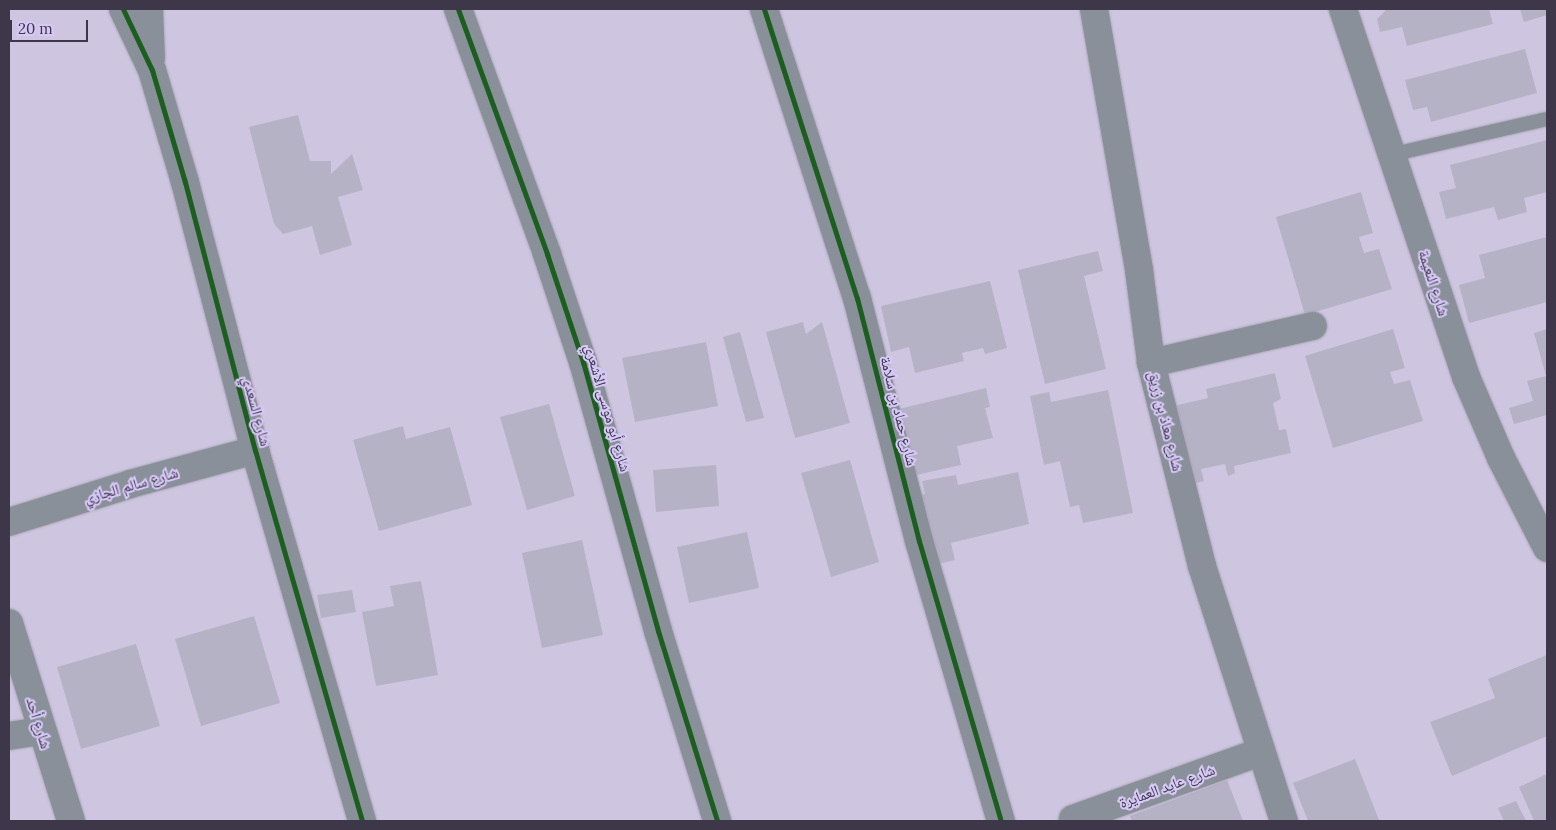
<!DOCTYPE html>
<html>
<head>
<meta charset="utf-8">
<style>
  body { margin:0 }
  #map { position:relative; width:1556px; height:830px; overflow:hidden; background:#cec6e0; font-family:Lora,"Noto Naskh Arabic",serif }
  div>[style] { position:absolute }
  [style*='--x'] { left:calc(var(--x)*1px); top:calc(var(--y)*1px); width:calc(var(--w)*1px); rotate:calc(var(--a)*1deg) }
  .building>* { inset:0; background:#b5b2c6 }
  .roads { filter:drop-shadow(0 0 1px #aca6b9) drop-shadow(0 0 1px #aca6b9) }
  .lane>* { height:14px; margin:-7px; padding:0 7px; transform-origin:7px; border-radius:7px; background:#8a9099 }
  .street>* { height:28px; margin:-14px; padding:0 14px; transform-origin:14px; border-radius:14px; background:#8a9099 }
  .cycleway>* { height:5px; margin:-2.5px; padding:0 2.5px; transform-origin:2.5px; border-radius:2.5px; background:#1b5e20 }
  span { translate:-50% -50%; white-space:nowrap; text-align:center; line-height:1.15; -webkit-text-stroke:4px #d7c9f7; paint-order:stroke }
  .street-label { font-size:15px; color:#3d3749 }
  .frame { position:absolute; inset:0; border:10px solid #3d3749; pointer-events:none }
  .scale { position:absolute; left:10px; top:20px; width:78px; height:22px; box-sizing:border-box; border:2px solid #3d3749; border-top:0; padding-left:6px; font-size:15px; line-height:18px; white-space:nowrap; color:#3d3749; -webkit-text-stroke:4px #d7c9f7; paint-order:stroke }
</style>
</head>
<body>
<div id="map">
  <div class="building">
    <i style="clip-path:polygon(1387px 9px,1489px 9px,1493px 24px,1407px 46px,1402px 27px,1380px 32px,1377px 19px)"></i>
    <i style="clip-path:polygon(1520px 9px,1547px 9px,1547px 15px,1524px 22px)"></i>
    <i style="clip-path:polygon(1525px 49px,1537px 93px,1431px 122px,1427px 107px,1413px 110px,1405px 80px)"></i>
    <i style="clip-path:polygon(298px 115px,310px 161px,331px 161px,331px 174px,352px 154px,363px 190px,338px 197px,352px 245px,320px 255px,312px 226px,283px 234px,274px 224px,249px 127px)"></i>
    <i style="clip-path:polygon(1547px 140px,1547px 192px,1524px 198px,1527px 212px,1498px 220px,1494px 207px,1446px 219px,1439px 192px,1456px 188px,1450px 165px)"></i>
    <i style="clip-path:polygon(1361px 192px,1373px 233px,1359px 237px,1364px 253px,1379px 249px,1392px 289px,1305px 315px,1276px 217px)"></i>
    <i style="clip-path:polygon(1547px 237px,1547px 302px,1469px 323px,1459px 285px,1485px 278px,1479px 255px)"></i>
    <i style="clip-path:polygon(1098px 251px,1103px 271px,1084px 276px,1106px 369px,1045px 384px,1018px 270px)"></i>
    <i style="clip-path:polygon(990px 281px,1007px 348px,985px 354px,983px 348px,962px 353px,964px 361px,915px 373px,909px 347px,891px 352px,881px 306px)"></i>
    <i style="clip-path:polygon(803px 322px,806px 334px,822px 322px,850px 423px,795px 438px,766px 332px)"></i>
    <i style="clip-path:polygon(1393px 329px,1405px 368px,1390px 372px,1394px 384px,1410px 380px,1423px 421px,1333px 448px,1305px 356px)"></i>
    <i style="clip-path:polygon(1547px 329px,1547px 415px,1514px 424px,1509px 408px,1533px 401px,1527px 381px,1546px 376px,1534px 333px)"></i>
    <i style="clip-path:polygon(740px 332px,764px 418px,746px 422px,723px 337px)"></i>
    <i style="clip-path:polygon(706px 342px,718px 406px,635px 422px,622px 358px)"></i>
    <i style="clip-path:polygon(1275px 373px,1281px 399px,1273px 403px,1279px 430px,1286px 429px,1291px 453px,1234px 466px,1235px 473px,1228px 476px,1225px 464px,1201px 469px,1204px 481px,1192px 484px,1174px 406px,1208px 398px,1206px 389px)"></i>
    <i style="clip-path:polygon(986px 388px,990px 407px,985px 408px,993px 438px,957px 446px,961px 465px,916px 475px,899px 409px)"></i>
    <i style="clip-path:polygon(1108px 390px,1133px 513px,1083px 523px,1079px 505px,1070px 507px,1060px 461px,1044px 465px,1030px 396px,1049px 392px,1051px 402px)"></i>
    <i style="clip-path:polygon(549px 404px,575px 496px,527px 510px,500px 417px)"></i>
    <i style="clip-path:polygon(403px 426px,406px 439px,450px 427px,472px 505px,379px 531px,353px 440px)"></i>
    <i style="clip-path:polygon(850px 460px,879px 562px,831px 577px,801px 473px)"></i>
    <i style="clip-path:polygon(716px 465px,719px 506px,656px 512px,653px 470px)"></i>
    <i style="clip-path:polygon(1018px 472px,1029px 524px,951px 543px,955px 560px,934px 565px,917px 496px,925px 494px,922px 481px,956px 475px,958px 485px)"></i>
    <i style="clip-path:polygon(747px 532px,759px 588px,689px 603px,677px 547px)"></i>
    <i style="clip-path:polygon(582px 540px,603px 635px,542px 648px,522px 553px)"></i>
    <i style="clip-path:polygon(421px 581px,438px 675px,376px 686px,362px 612px,394px 606px,390px 586px)"></i>
    <i style="clip-path:polygon(352px 590px,356px 612px,321px 618px,317px 595px)"></i>
    <i style="clip-path:polygon(254px 616px,280px 703px,201px 726px,175px 639px)"></i>
    <i style="clip-path:polygon(136px 644px,160px 726px,81px 749px,57px 667px)"></i>
    <i style="clip-path:polygon(1547px 655px,1547px 736px,1452px 776px,1430px 722px,1495px 698px,1488px 679px)"></i>
    <i style="clip-path:polygon(1355px 759px,1379px 820px,1308px 821px,1293px 783px)"></i>
    <i style="clip-path:polygon(1547px 774px,1547px 821px,1534px 821px,1519px 787px)"></i>
    <i style="clip-path:polygon(1227px 780px,1243px 821px,1132px 821px,1130px 816px)"></i>
    <i style="clip-path:polygon(1516px 801px,1526px 821px,1504px 821px,1498px 808px)"></i>
  </div>
  <div class="roads">
    <div class="lane">
      <i style="--x:1394;--y:154;--w:157;--a:-12.9"></i>
    </div>
    <div class="street">
      <i style="--x:123;--y:9;--w:68;--a:64.6"></i>
      <i style="--x:152;--y:70;--w:117;--a:73.6"></i>
      <i style="--x:185;--y:182;--w:277;--a:75.4"></i>
      <i style="--x:255;--y:450;--w:386;--a:73.9"></i>
      <i style="--x:149;--y:9;--w:49;--a:87.7"></i>
      <i style="--x:458;--y:9;--w:261;--a:70"></i>
      <i style="--x:547;--y:254;--w:114;--a:71.6"></i>
      <i style="--x:583;--y:362;--w:279;--a:74.4"></i>
      <i style="--x:658;--y:631;--w:199;--a:72.7"></i>
      <i style="--x:764;--y:9;--w:304;--a:72.2"></i>
      <i style="--x:857;--y:298;--w:251;--a:75.7"></i>
      <i style="--x:919;--y:541;--w:292;--a:73.7"></i>
      <i style="--x:1094;--y:9;--w:265;--a:80.2"></i>
      <i style="--x:1139;--y:270;--w:94;--a:82.6"></i>
      <i style="--x:1151;--y:363;--w:209;--a:75.9"></i>
      <i style="--x:1202;--y:566;--w:268;--a:72.2"></i>
      <i style="--x:1343;--y:9;--w:388;--a:71.5"></i>
      <i style="--x:1466;--y:377;--w:88;--a:66.6"></i>
      <i style="--x:1501;--y:458;--w:101;--a:62.9"></i>
      <i style="--x:1151;--y:363;--w:166;--a:-12.9"></i>
      <i style="--x:9;--y:522;--w:127;--a:-17.4"></i>
      <i style="--x:130;--y:484;--w:130;--a:-15.2"></i>
      <i style="--x:9;--y:623;--w:207;--a:72.6"></i>
      <i style="--x:9;--y:736;--w:32;--a:-9"></i>
      <i style="--x:1073;--y:819;--w:199;--a:-19.7"></i>
    </div>
  </div>
  <div class="cycleway">
    <i style="--x:123;--y:9;--w:68;--a:64.6"></i>
    <i style="--x:152;--y:70;--w:117;--a:73.6"></i>
    <i style="--x:185;--y:182;--w:277;--a:75.4"></i>
    <i style="--x:255;--y:450;--w:386;--a:73.9"></i>
    <i style="--x:458;--y:9;--w:261;--a:70"></i>
    <i style="--x:547;--y:254;--w:114;--a:71.6"></i>
    <i style="--x:583;--y:362;--w:279;--a:74.4"></i>
    <i style="--x:658;--y:631;--w:199;--a:72.7"></i>
    <i style="--x:764;--y:9;--w:304;--a:72.2"></i>
    <i style="--x:857;--y:298;--w:251;--a:75.7"></i>
    <i style="--x:919;--y:541;--w:292;--a:73.7"></i>
  </div>
  <div class="street-label">
    <span style="left:1434px;top:283px;rotate:72deg">شارع النعيمة</span>
    <span style="left:608px;top:408px;rotate:74deg">شارع أبو موسى الأشعري</span>
    <span style="left:257px;top:411px;rotate:75deg">شارع السعدي</span>
    <span style="left:899px;top:411px;rotate:76deg">شارع حماد بن سلامة</span>
    <span style="left:1166px;top:421px;rotate:76deg">شارع معاذ بن زريق</span>
    <span style="left:131px;top:485px;rotate:-16deg">شارع سالم الجازي</span>
    <span style="left:39px;top:723px;rotate:73deg">شارع أحد</span>
    <span style="left:1167px;top:786px;rotate:-20deg">شارع عايد العمايرة</span>
  </div>
  <div class="frame"></div>
  <div class="scale">20 m</div>
</div>
</body>
</html>
